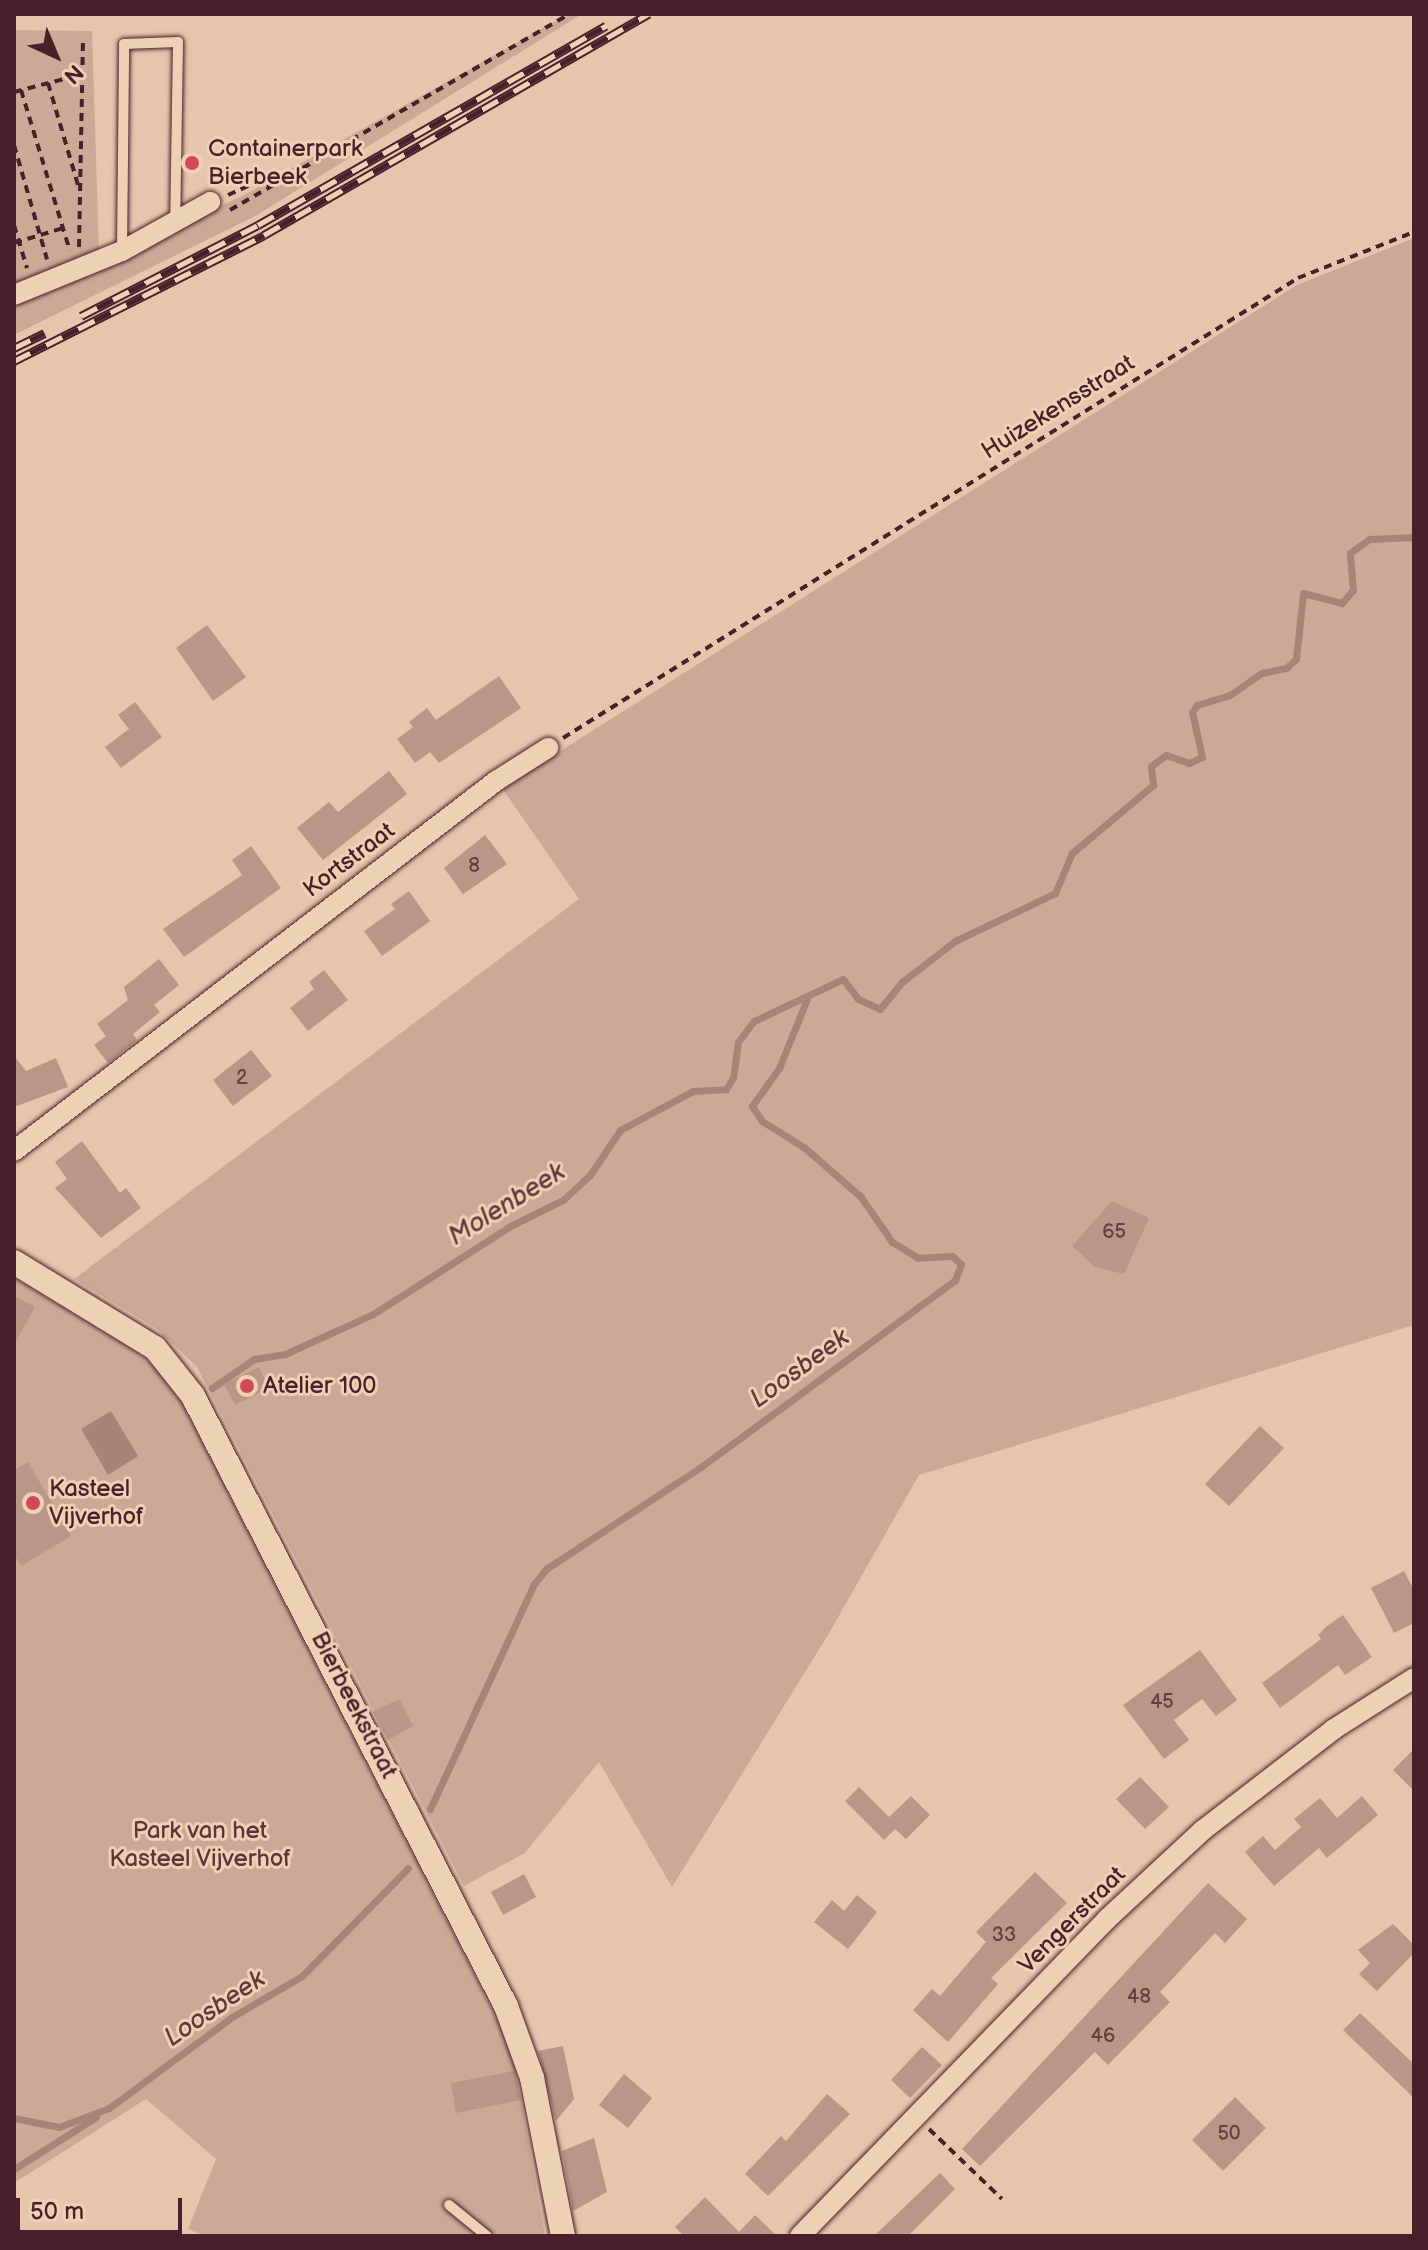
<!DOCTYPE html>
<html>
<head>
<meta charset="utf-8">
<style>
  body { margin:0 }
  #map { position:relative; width:1428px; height:2250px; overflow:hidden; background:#e3c6ac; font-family:"Balsamiq Sans",sans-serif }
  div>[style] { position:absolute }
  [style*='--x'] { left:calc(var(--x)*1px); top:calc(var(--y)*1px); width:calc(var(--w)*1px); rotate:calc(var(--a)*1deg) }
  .green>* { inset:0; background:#caaa96 }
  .water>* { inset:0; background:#a68478 }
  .stream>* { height:7px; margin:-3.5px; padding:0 3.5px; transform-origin:3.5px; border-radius:3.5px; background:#a68478 }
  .building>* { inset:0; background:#b89788 }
  .path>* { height:4px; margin-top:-2px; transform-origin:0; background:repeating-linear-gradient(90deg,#4a1f2b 0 8px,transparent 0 14px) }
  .roads { filter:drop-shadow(0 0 2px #4a1f2b) drop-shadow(0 0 2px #4a1f2b) }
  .service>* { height:10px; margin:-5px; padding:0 5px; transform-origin:5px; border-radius:5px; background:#edd1b4 }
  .minor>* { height:20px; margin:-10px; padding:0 10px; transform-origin:10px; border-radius:10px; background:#edd1b4 }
  .tertiary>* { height:24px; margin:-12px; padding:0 12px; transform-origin:12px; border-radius:12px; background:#edd1b4 }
  .rail>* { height:9px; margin-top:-4.5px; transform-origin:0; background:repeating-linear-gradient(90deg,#edd1b4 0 18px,#4a1f2b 0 36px); box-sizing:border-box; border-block:2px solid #4a1f2b }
  .dots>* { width:22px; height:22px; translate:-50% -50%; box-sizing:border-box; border:4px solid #edd1b4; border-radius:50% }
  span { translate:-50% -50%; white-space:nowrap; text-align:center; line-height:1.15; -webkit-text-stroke:6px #edd1b4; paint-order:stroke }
  .number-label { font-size:20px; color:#663d42 }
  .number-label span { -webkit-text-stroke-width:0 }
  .poi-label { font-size:24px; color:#4a1f2b }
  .left { translate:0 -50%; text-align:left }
  .street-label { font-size:24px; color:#4a1f2b }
  .park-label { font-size:24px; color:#5d343b }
  .water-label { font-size:26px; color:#61383e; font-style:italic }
  .frame { position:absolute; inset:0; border:16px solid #4a1f2b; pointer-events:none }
  .north { position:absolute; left:16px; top:16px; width:80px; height:80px; -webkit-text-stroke:6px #edd1b4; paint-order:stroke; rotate:136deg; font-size:22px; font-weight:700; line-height:32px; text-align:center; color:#4a1f2b }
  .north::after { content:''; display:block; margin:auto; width:28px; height:36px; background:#4a1f2b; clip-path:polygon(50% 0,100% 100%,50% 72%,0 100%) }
  .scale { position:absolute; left:16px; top:2198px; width:166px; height:36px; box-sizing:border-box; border:4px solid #4a1f2b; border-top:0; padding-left:10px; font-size:24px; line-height:28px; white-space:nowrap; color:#4a1f2b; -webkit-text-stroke:6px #edd1b4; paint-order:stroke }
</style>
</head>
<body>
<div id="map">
  <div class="green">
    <i style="clip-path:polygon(568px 14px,582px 14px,257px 215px,14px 335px,14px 302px,244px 195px)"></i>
    <i style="clip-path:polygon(14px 30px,92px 31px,99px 252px,14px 291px)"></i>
    <i style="clip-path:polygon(1414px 238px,1414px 1325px,919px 1475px,828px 1635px,672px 1887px,599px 1762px,525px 1853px,464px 1886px,197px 1367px,157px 1329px,74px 1279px,579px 899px,502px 788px,1297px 285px)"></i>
    <i style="clip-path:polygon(14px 1278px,133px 1349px,161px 1372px,179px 1397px,512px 2048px,545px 2236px,205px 2236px,188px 2229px,216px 2159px,146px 2099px,14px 2183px)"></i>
  </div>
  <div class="water">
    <i style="clip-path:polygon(111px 1411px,138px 1456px,108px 1475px,81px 1429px)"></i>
  </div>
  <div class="stream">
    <i style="--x:212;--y:1388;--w:51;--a:-34.6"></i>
    <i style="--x:254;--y:1359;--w:31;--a:-9"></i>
    <i style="--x:285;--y:1354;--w:97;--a:-24.4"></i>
    <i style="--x:373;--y:1314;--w:165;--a:-32.6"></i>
    <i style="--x:512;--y:1225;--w:57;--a:-26.1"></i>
    <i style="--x:563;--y:1200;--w:37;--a:-43"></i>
    <i style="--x:590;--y:1175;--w:54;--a:-56.3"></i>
    <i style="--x:620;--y:1130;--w:83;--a:-28.1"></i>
    <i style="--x:693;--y:1091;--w:33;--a:-3"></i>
    <i style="--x:726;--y:1089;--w:13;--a:-58"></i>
    <i style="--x:733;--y:1078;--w:36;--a:-82"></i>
    <i style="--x:738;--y:1042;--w:26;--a:-53"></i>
    <i style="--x:754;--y:1021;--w:98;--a:-25.3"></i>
    <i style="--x:843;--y:979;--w:25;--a:53"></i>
    <i style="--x:858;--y:999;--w:24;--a:24"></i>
    <i style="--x:880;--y:1009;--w:35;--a:-51"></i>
    <i style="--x:902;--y:982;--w:67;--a:-37.7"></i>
    <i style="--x:955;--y:941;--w:111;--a:-25.6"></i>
    <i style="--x:1055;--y:893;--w:43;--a:-67"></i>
    <i style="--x:1072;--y:853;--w:106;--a:-40"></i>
    <i style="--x:1153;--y:785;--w:19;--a:-96"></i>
    <i style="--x:1151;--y:766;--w:19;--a:-36"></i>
    <i style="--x:1166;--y:755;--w:24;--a:19"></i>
    <i style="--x:1189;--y:763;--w:14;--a:-25"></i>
    <i style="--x:1202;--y:757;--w:46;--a:-102.5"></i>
    <i style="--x:1192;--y:712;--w:9;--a:-54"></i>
    <i style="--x:1197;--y:705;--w:34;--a:-17"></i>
    <i style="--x:1230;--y:695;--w:39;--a:-35"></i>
    <i style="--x:1262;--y:673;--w:25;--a:-12"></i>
    <i style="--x:1286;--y:668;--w:13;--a:-42"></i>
    <i style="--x:1296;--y:659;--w:66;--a:-83.9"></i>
    <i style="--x:1303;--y:593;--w:40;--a:14.4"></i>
    <i style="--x:1342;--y:603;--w:17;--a:-50"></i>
    <i style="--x:1353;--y:590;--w:37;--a:-95"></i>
    <i style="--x:1350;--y:553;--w:24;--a:-36"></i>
    <i style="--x:1369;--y:539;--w:45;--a:-2.5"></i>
    <i style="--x:430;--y:1809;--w:248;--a:-65.2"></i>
    <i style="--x:534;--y:1584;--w:19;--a:-51"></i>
    <i style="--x:546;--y:1569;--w:187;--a:-33.4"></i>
    <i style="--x:702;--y:1466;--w:314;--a:-36.3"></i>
    <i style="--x:955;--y:1280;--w:17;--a:-69"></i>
    <i style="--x:961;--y:1264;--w:12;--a:-138"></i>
    <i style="--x:952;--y:1256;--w:34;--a:177"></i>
    <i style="--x:918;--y:1258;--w:31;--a:-148"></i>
    <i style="--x:892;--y:1242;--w:55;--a:-124.6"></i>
    <i style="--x:861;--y:1197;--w:74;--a:-138.8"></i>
    <i style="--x:805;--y:1148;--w:51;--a:-147.9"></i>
    <i style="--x:762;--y:1121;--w:18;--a:-124"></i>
    <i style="--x:752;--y:1106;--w:47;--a:-54.6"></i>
    <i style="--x:779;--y:1068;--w:74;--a:-67.9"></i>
    <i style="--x:14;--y:2118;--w:46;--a:11.3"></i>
    <i style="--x:59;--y:2127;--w:53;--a:-20.8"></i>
    <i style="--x:109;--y:2108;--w:153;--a:-36.5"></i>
    <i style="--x:232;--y:2017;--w:81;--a:-30.4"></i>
    <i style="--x:302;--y:1976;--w:151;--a:-45.5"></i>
    <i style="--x:14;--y:2169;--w:97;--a:-32.4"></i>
  </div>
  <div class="building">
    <i style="clip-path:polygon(207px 625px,246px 677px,213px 701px,176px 648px)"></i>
    <i style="clip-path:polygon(499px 676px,521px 708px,439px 763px,430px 752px,415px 763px,397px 739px,413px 727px,409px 722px,427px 708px,436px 720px)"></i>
    <i style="clip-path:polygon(135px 702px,162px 737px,121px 768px,105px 747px,129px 729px,118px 715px)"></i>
    <i style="clip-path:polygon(389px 771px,407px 794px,323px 860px,297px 828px,329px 802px,338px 812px)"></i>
    <i style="clip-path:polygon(485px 835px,507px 864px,463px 894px,444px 868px)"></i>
    <i style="clip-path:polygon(251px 846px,281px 888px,184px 957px,163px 929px,242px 875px,232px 860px)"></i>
    <i style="clip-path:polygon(409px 891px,430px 921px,382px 956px,364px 931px,395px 909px,391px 904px)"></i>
    <i style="clip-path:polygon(159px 959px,179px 985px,154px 1005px,160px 1012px,133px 1034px,137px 1040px,108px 1063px,94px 1045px,106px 1036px,97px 1024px,128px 1000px,124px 987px)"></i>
    <i style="clip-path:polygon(324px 970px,348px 1000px,308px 1031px,290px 1008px,314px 989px,309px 982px)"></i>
    <i style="clip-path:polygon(251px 1050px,272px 1076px,233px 1106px,213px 1080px)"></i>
    <i style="clip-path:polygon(14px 1056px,26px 1071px,56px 1058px,68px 1087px,14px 1107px)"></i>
    <i style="clip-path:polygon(82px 1141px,120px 1193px,126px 1188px,141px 1208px,101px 1238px,55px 1188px,67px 1179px,55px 1162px)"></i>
    <i style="clip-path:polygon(1112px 1201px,1149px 1218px,1124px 1274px,1095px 1267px,1072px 1246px)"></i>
    <i style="clip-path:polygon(14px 1296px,35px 1307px,14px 1345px)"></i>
    <i style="clip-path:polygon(259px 1367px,269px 1388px,235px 1405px,224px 1384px)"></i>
    <i style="clip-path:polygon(1260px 1426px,1284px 1448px,1229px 1506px,1205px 1484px)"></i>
    <i style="clip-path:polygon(28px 1462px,71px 1536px,21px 1566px,14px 1554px,14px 1470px)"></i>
    <i style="clip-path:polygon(1404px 1571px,1414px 1590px,1414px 1623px,1394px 1633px,1371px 1588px)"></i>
    <i style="clip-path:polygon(1343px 1615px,1372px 1657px,1345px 1675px,1338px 1665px,1280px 1708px,1262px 1683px,1321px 1639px,1318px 1635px,1327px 1626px)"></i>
    <i style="clip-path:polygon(1200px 1650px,1237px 1700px,1216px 1716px,1202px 1699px,1174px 1720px,1189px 1740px,1164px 1759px,1123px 1705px)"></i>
    <i style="clip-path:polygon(399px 1699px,413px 1726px,388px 1740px,373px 1712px)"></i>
    <i style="clip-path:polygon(1414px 1749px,1414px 1791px,1393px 1770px)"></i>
    <i style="clip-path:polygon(1140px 1777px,1169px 1807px,1145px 1829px,1116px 1799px)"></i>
    <i style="clip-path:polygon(859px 1787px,889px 1817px,911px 1796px,930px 1815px,906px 1839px,895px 1829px,884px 1840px,845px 1801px)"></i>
    <i style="clip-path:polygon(1362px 1796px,1378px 1815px,1327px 1858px,1319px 1848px,1274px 1886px,1245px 1852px,1263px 1836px,1275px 1850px,1301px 1827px,1294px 1819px,1320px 1798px,1337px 1818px)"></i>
    <i style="clip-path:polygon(1035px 1872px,1067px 1903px,991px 1978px,998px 1984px,948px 2042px,913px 2010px,932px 1989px,940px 1996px,986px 1942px,976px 1932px)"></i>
    <i style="clip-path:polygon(524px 1874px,536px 1897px,503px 1915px,491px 1892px)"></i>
    <i style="clip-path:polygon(1208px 1883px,1247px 1919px,1225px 1943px,1215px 1933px,1160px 1992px,1170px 2002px,1108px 2065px,1095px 2052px,980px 2166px,962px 2149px)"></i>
    <i style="clip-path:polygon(857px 1895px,877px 1912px,848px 1949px,814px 1922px,832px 1900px,844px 1911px)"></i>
    <i style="clip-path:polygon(1393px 1924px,1414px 1945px,1414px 1953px,1377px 1991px,1359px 1974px,1370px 1963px,1358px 1950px)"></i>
    <i style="clip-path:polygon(1360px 2013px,1414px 2064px,1414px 2098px,1343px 2030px)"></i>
    <i style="clip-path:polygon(563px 2046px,574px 2099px,556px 2121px,538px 2051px)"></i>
    <i style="clip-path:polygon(922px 2047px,942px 2065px,910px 2098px,891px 2080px)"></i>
    <i style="clip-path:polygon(514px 2071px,521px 2100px,456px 2113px,451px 2083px)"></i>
    <i style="clip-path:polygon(624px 2074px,652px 2098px,628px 2128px,599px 2105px)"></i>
    <i style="clip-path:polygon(827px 2094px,850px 2114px,768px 2196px,745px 2174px,781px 2136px,786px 2141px)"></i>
    <i style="clip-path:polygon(1235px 2097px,1266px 2128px,1223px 2171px,1192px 2140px)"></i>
    <i style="clip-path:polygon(594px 2138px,607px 2192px,573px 2211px,562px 2151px)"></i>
    <i style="clip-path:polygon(940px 2173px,955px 2189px,908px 2236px,874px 2236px)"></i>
    <i style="clip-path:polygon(705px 2197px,739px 2232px,755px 2215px,777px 2236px,684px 2236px,675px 2227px)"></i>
  </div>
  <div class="path">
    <i style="--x:48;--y:83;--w:109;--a:73.6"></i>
    <i style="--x:21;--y:90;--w:168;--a:73.1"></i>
    <i style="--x:14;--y:92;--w:71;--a:-14.6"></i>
    <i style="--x:14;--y:145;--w:119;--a:73.9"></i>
    <i style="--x:228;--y:195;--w:27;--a:-24"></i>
    <i style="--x:253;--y:184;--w:21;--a:3"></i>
    <i style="--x:230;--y:210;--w:392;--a:-30"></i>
    <i style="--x:14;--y:225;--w:45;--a:73.2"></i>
    <i style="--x:14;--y:243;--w:51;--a:-17"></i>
    <i style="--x:79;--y:247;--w:209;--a:-88.9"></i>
    <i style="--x:563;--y:738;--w:867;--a:-32.04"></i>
    <i style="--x:1298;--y:278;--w:125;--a:-21.6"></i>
    <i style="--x:929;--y:2129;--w:101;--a:43.8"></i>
  </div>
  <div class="roads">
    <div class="service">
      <i style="--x:122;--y:251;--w:207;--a:-89.4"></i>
      <i style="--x:124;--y:44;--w:54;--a:-2.1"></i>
      <i style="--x:178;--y:42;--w:181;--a:90.9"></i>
      <i style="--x:449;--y:2205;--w:49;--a:39.2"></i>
    </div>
    <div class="minor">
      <i style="--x:14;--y:295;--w:117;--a:-22.2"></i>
      <i style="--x:122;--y:251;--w:101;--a:-29.1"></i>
      <i style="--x:14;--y:1151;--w:608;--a:-37.51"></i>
      <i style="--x:496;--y:781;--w:62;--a:-32.4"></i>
      <i style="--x:800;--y:2236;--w:441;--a:-45.9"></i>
      <i style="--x:1107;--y:1919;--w:131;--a:-42.8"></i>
      <i style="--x:1203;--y:1830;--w:165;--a:-37.6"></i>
      <i style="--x:1334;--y:1729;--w:95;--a:-32.5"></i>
    </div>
    <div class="tertiary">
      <i style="--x:14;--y:1262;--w:165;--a:31.4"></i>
      <i style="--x:155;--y:1348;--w:61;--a:51.6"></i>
      <i style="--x:193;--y:1396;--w:686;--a:62.84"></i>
      <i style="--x:506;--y:2006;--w:77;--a:70.1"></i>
      <i style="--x:532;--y:2078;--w:161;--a:78.9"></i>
    </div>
  </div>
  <div class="rail">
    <i style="--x:81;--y:316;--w:199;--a:-27.2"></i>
    <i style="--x:258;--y:225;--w:401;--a:-29.8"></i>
    <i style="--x:14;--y:348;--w:34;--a:-26"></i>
    <i style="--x:14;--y:361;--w:280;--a:-26.7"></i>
    <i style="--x:264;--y:235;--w:444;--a:-29.9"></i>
  </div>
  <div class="dots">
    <i style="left:192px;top:163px;background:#d1495b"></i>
    <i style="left:247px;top:1386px;background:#d1495b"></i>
    <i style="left:33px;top:1503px;background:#d1495b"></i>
  </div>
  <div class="number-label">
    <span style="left:474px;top:866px">8</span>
    <span style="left:242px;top:1078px">2</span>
    <span style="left:1114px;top:1232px">65</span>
    <span style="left:1162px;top:1702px">45</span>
    <span style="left:1004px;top:1935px">33</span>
    <span style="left:1139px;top:1997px">48</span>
    <span style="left:1103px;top:2036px">46</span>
    <span style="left:1229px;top:2134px">50</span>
  </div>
  <div class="poi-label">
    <span class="left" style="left:208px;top:163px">Containerpark<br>Bierbeek</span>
    <span class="left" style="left:263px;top:1386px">Atelier 100</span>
    <span class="left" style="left:49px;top:1503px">Kasteel<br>Vijverhof</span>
  </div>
  <div class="street-label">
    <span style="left:1058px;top:407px;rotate:-32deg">Huizekensstraat</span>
    <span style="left:349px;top:860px;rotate:-37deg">Kortstraat</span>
    <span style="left:354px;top:1705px;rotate:63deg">Bierbeekstraat</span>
    <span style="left:1072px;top:1920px;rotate:-45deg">Vengerstraat</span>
  </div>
  <div class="park-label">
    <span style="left:200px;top:1845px">Park van het<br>Kasteel Vijverhof</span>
  </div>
  <div class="water-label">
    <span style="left:507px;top:1205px;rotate:-32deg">Molenbeek</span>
    <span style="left:800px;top:1369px;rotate:-36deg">Loosbeek</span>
    <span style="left:215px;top:2009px;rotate:-34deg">Loosbeek</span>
  </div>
  <div class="frame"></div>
  <div class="north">N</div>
  <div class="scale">50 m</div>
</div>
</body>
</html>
